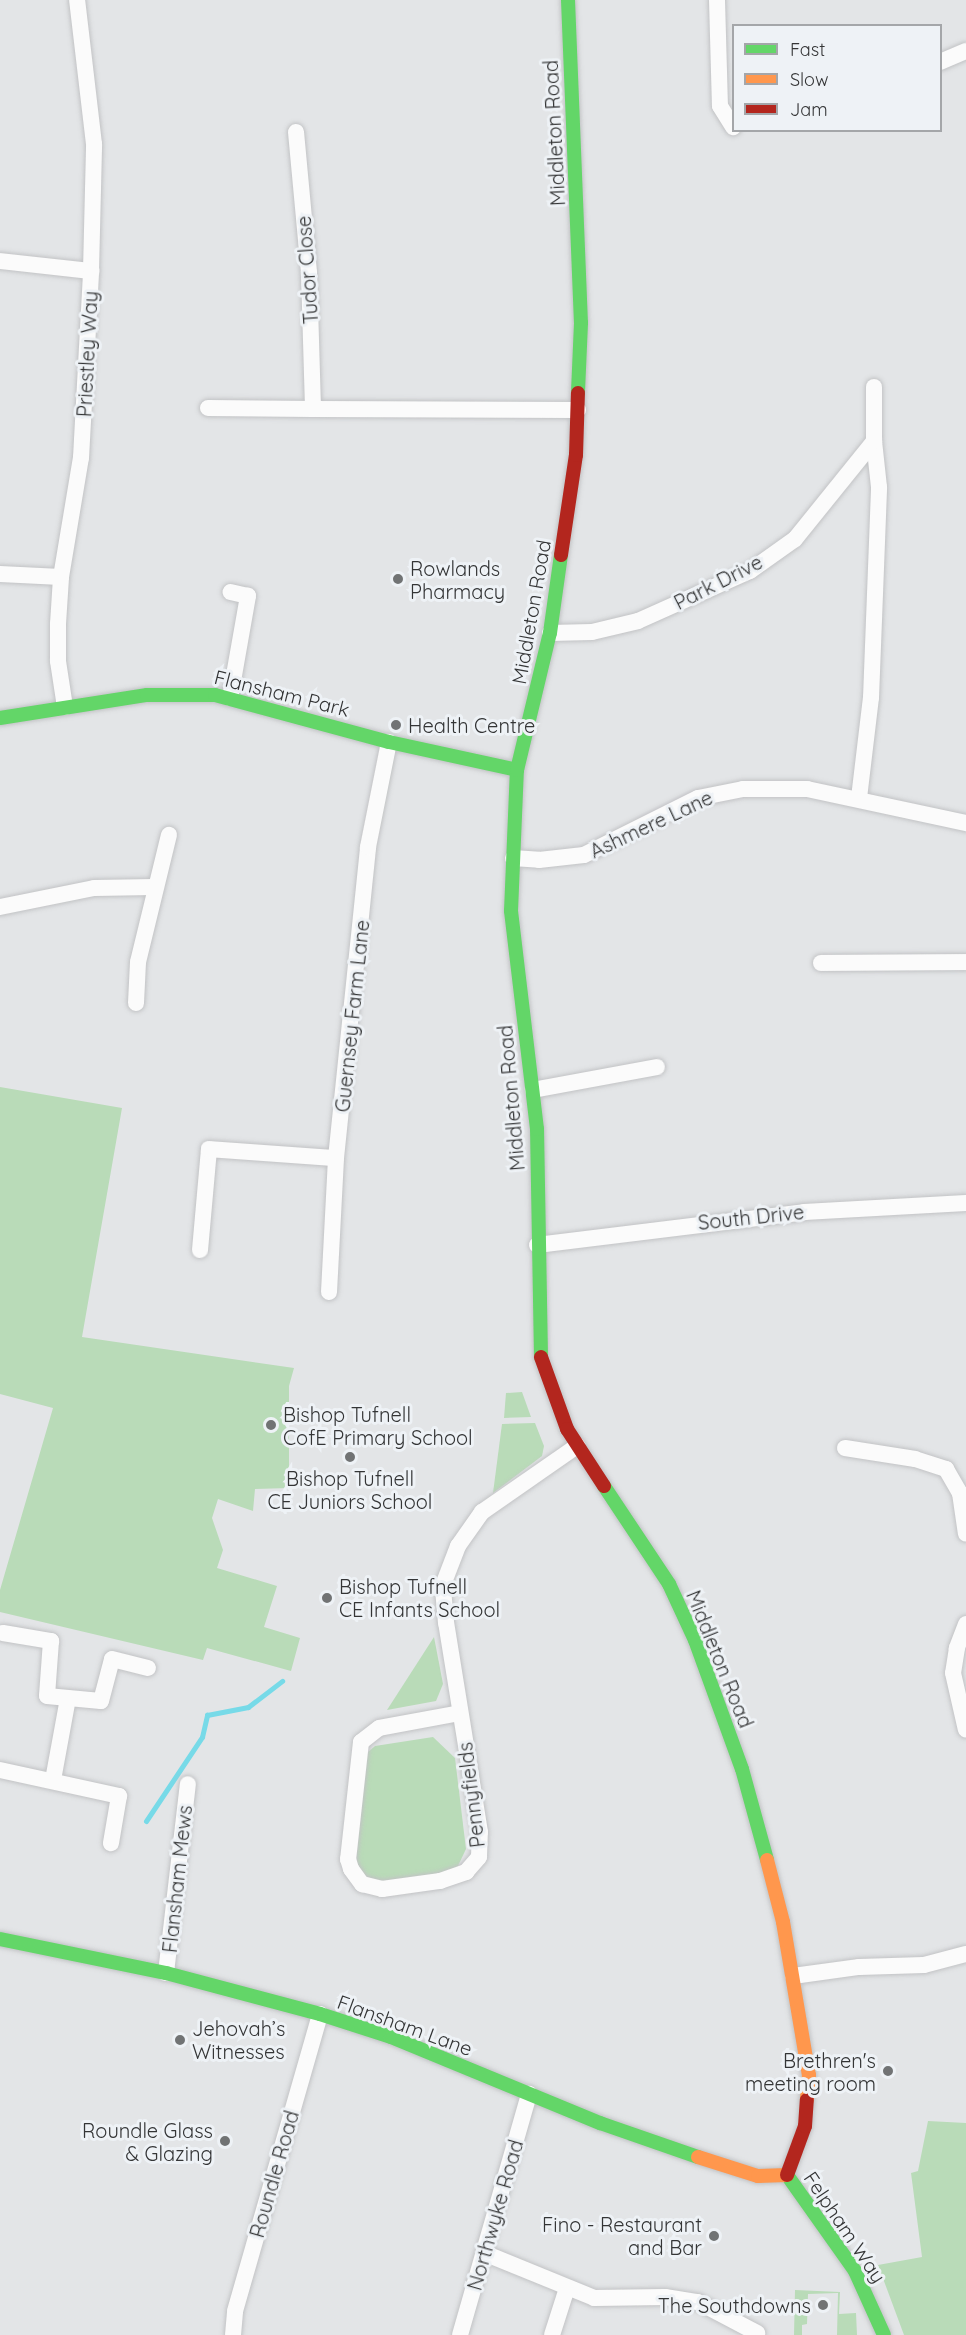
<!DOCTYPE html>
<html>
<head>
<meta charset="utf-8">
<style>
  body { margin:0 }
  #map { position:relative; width:966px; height:2335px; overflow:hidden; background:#e3e5e7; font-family:Quicksand,sans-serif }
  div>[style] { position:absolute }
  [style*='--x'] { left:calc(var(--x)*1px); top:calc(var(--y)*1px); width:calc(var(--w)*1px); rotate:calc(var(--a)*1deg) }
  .green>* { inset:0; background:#b9dbb8 }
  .stream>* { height:5px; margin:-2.5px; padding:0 2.5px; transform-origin:2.5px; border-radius:2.5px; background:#77dae8 }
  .roads { filter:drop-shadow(0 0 2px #c2c3c5) drop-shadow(0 0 2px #c2c3c5) }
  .street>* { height:16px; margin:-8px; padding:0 8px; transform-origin:8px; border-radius:8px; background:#fbfbfb }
  .fast>* { height:14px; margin:-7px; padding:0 7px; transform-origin:7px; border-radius:7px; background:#63d668 }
  .slow>* { height:14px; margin:-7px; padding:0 7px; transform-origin:7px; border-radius:7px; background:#ff974d }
  .jam>* { height:14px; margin:-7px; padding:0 7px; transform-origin:7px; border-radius:7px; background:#b3261e }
  .dots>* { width:16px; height:16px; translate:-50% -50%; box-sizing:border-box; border:3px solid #eef2f6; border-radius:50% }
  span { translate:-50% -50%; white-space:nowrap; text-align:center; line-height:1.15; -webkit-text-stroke:6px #eef2f6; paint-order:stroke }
  .street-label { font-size:20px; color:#343536 }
  .poi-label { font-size:20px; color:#343536 }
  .left { translate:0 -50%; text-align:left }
  .right { translate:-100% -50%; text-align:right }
  .legend { position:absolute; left:732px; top:24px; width:210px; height:108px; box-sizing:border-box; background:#eef2f6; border:2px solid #a4a6a9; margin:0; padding:8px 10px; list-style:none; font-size:18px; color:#343536 }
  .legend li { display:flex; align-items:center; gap:12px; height:30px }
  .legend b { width:30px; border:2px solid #a4a6a9 }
</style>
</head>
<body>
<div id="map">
  <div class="green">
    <i style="clip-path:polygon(0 1087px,122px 1108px,82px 1337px,294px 1368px,289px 1386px,289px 1488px,255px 1489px,253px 1511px,218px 1499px,212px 1518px,223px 1550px,217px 1568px,277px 1586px,264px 1627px,300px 1638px,291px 1671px,207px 1648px,203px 1660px,0 1612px,0 1590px,53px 1408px,0 1394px)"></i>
    <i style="clip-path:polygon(522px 1392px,531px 1417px,504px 1418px,506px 1393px)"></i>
    <i style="clip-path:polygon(535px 1423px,544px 1446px,542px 1456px,493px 1493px,502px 1424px)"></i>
    <i style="clip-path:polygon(434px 1637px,443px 1684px,436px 1701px,387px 1710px)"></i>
    <i style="clip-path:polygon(433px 1737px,455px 1758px,466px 1849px,457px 1868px,448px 1873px,381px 1883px,361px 1874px,356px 1862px,367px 1753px,375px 1746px)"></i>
    <i style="clip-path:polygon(928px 2121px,966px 2123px,966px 2335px,904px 2335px,878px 2265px,922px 2257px,911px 2173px,918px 2171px)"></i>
    <i style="clip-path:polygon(795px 2290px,840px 2292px,839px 2314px,856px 2313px,857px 2335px,837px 2335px,838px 2293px,808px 2294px,807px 2324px,802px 2325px,802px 2335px,794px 2335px)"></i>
  </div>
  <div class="stream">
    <i style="--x:146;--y:1821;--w:101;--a:-56.3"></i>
    <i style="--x:202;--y:1737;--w:23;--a:-77"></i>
    <i style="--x:207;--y:1715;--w:42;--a:-11"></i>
    <i style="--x:248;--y:1707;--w:43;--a:-37.4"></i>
  </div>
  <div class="roads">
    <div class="street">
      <i style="--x:717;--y:0;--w:106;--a:88.4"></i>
      <i style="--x:720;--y:106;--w:25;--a:58"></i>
      <i style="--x:940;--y:62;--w:28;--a:-23"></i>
      <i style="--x:296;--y:132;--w:142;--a:84.7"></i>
      <i style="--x:309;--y:273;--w:136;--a:88.3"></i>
      <i style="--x:313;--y:409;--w:265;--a:0.2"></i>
      <i style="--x:0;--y:261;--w:92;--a:6.3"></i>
      <i style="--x:208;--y:408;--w:105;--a:0.5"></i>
      <i style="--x:0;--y:574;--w:61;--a:2.8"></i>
      <i style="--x:550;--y:633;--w:42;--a:-1.4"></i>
      <i style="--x:592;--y:632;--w:47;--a:-13.4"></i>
      <i style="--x:638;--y:621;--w:123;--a:-24.1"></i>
      <i style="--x:750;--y:571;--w:55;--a:-35.4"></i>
      <i style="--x:795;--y:539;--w:126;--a:-51.1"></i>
      <i style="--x:230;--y:698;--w:104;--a:-80"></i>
      <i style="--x:248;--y:596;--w:18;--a:-167"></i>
      <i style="--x:65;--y:707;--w:47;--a:-98.7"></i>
      <i style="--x:58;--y:661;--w:37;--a:-90"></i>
      <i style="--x:58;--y:624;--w:47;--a:-86.3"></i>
      <i style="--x:61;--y:577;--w:121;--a:-80.5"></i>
      <i style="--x:81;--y:458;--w:187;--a:-86.9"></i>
      <i style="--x:91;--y:271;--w:127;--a:-88.6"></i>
      <i style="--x:94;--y:144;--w:145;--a:-96.7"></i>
      <i style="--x:859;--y:798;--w:101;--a:-83.2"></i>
      <i style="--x:871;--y:698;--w:211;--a:-87.8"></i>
      <i style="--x:879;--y:487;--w:46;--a:-96.2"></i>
      <i style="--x:874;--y:441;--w:54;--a:-90"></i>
      <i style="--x:513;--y:858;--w:26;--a:4"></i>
      <i style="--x:539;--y:860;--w:45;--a:-6.3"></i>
      <i style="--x:584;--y:855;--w:127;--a:-26.6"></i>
      <i style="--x:698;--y:798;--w:46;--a:-11.3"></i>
      <i style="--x:743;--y:789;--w:64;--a:0"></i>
      <i style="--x:807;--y:789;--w:163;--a:12.1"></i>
      <i style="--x:0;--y:907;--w:96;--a:-11.4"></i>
      <i style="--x:94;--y:888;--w:60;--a:-1"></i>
      <i style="--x:821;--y:963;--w:145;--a:-0.4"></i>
      <i style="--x:136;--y:1003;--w:41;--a:-87.2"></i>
      <i style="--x:138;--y:962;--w:131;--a:-76.3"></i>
      <i style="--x:533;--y:1090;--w:126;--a:-10.5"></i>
      <i style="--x:537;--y:1245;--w:269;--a:-7"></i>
      <i style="--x:804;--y:1212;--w:162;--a:-3.2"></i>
      <i style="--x:200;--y:1250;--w:101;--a:-84.9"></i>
      <i style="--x:209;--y:1149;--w:127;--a:4.1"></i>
      <i style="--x:329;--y:1292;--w:134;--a:-87"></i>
      <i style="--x:336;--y:1158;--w:313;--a:-84.1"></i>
      <i style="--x:368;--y:847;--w:107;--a:-78.7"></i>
      <i style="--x:845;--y:1448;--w:71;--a:8.9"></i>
      <i style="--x:915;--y:1459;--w:33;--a:18"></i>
      <i style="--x:946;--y:1469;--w:28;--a:60"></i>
      <i style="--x:960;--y:1493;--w:41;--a:81.7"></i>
      <i style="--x:966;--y:1624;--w:26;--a:111"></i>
      <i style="--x:957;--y:1648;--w:25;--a:99"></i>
      <i style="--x:953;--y:1673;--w:58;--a:77.2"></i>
      <i style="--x:3;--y:1633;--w:49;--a:9.5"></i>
      <i style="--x:51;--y:1641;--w:55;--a:94.2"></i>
      <i style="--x:47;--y:1696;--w:54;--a:5.3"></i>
      <i style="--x:101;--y:1701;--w:43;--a:-75.3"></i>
      <i style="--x:112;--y:1659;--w:37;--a:14"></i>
      <i style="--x:460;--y:1713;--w:82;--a:169.5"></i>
      <i style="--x:379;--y:1728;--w:23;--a:142"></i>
      <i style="--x:361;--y:1742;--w:118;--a:96.3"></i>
      <i style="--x:348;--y:1859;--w:10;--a:73"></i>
      <i style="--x:351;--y:1869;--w:19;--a:54"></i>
      <i style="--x:362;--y:1884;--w:21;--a:14"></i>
      <i style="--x:382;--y:1889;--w:59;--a:-7.9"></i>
      <i style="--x:440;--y:1881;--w:28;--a:-19"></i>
      <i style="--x:466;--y:1872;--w:20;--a:-49"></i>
      <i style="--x:479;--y:1857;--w:25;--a:-88"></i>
      <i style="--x:480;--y:1832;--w:212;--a:-99.2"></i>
      <i style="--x:446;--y:1623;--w:38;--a:-95"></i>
      <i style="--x:443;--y:1585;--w:42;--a:-69"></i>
      <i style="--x:458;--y:1546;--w:42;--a:-54.8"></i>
      <i style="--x:482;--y:1512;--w:116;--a:-34.8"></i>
      <i style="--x:0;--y:1770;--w:122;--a:12.3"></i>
      <i style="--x:119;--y:1796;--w:48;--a:99.7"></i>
      <i style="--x:53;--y:1780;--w:83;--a:-79.6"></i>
      <i style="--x:166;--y:1973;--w:190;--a:-83.4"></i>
      <i style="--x:793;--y:1976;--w:67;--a:-7.8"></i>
      <i style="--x:859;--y:1967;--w:65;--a:-1.8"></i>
      <i style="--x:924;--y:1965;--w:43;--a:-14.7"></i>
      <i style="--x:484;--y:2253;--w:119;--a:22.2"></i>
      <i style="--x:594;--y:2298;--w:71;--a:-0.8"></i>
      <i style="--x:665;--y:2297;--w:33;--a:9"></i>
      <i style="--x:698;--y:2302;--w:67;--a:27.7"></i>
      <i style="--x:233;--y:2335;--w:24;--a:-85"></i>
      <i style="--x:235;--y:2311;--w:309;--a:-74"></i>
      <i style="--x:460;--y:2335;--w:251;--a:-74"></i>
      <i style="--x:552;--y:2335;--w:49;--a:-72.3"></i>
    </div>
    <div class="fast">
      <i style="--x:568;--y:0;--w:323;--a:87.7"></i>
      <i style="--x:581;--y:323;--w:70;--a:92.5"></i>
      <i style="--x:0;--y:718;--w:149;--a:-8.9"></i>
      <i style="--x:147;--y:695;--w:68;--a:0"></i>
      <i style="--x:215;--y:695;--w:180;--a:15.1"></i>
      <i style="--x:389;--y:742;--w:131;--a:12.3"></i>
      <i style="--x:541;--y:1357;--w:228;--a:-91"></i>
      <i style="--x:537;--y:1129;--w:220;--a:-96.8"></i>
      <i style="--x:511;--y:911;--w:141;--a:-87.6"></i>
      <i style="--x:517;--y:770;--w:141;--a:-76.5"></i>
      <i style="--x:550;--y:633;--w:79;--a:-82"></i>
      <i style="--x:604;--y:1486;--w:118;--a:56.4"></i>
      <i style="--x:669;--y:1584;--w:62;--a:65.1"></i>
      <i style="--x:695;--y:1640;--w:137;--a:70"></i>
      <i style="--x:742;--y:1769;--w:94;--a:74.6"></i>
      <i style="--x:0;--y:1939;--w:169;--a:11.6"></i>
      <i style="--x:166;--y:1973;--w:159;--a:14.9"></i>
      <i style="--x:320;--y:2014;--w:75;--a:17.9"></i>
      <i style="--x:391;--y:2037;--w:226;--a:22.4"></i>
      <i style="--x:600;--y:2123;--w:104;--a:19.1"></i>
      <i style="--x:787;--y:2175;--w:118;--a:54.7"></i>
      <i style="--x:855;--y:2271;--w:70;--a:65.6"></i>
    </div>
    <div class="slow">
      <i style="--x:767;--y:1860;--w:64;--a:75.5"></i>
      <i style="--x:783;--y:1922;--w:155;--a:80.4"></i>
      <i style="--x:809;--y:2075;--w:25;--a:95"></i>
      <i style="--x:698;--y:2157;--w:63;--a:17.6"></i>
      <i style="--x:758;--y:2176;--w:29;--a:-2"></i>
    </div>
    <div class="jam">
      <i style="--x:561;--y:555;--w:101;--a:-81.5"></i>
      <i style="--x:576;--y:455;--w:62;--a:-88.2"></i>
      <i style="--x:541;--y:1357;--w:77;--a:70.1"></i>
      <i style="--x:567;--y:1429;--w:68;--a:57"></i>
      <i style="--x:787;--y:2175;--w:52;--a:-69.8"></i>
      <i style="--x:805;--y:2126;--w:26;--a:-86"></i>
    </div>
  </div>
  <div class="dots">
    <i style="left:398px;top:579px;background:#717374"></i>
    <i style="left:396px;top:725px;background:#717374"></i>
    <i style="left:271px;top:1425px;background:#717374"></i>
    <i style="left:350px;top:1457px;background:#717374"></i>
    <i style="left:327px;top:1598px;background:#717374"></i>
    <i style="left:180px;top:2040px;background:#717374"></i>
    <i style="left:888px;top:2071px;background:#717374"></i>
    <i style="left:225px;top:2141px;background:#717374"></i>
    <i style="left:714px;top:2236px;background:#717374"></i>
    <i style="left:823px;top:2305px;background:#717374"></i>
  </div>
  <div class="street-label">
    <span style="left:554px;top:133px;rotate:-93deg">Middleton Road</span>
    <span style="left:307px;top:270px;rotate:-94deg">Tudor Close</span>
    <span style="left:87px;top:354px;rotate:-87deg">Priestley Way</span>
    <span style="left:718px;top:582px;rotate:-27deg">Park Drive</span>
    <span style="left:531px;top:612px;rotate:-80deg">Middleton Road</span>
    <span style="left:282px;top:693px;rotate:14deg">Flansham Park</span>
    <span style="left:651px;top:824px;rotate:-25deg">Ashmere Lane</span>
    <span style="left:352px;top:1016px;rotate:-84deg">Guernsey Farm Lane</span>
    <span style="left:511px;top:1098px;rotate:-95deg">Middleton Road</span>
    <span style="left:751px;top:1217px;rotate:-6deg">South Drive</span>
    <span style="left:720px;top:1659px;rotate:68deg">Middleton Road</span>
    <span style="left:471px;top:1795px;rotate:-97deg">Pennyfields</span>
    <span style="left:177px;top:1879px;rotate:-84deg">Flansham Mews</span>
    <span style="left:405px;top:2025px;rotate:20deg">Flansham Lane</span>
    <span style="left:274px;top:2174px;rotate:-74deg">Roundle Road</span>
    <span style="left:495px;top:2215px;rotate:-74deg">Northwyke Road</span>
    <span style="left:845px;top:2227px;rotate:56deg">Felpham Way</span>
  </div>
  <div class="poi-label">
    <span class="left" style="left:410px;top:580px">Rowlands<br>Pharmacy</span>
    <span class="left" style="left:408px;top:725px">Health Centre</span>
    <span class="left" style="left:283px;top:1426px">Bishop Tufnell<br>CofE Primary School</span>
    <span style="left:350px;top:1490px">Bishop Tufnell<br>CE Juniors School</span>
    <span class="left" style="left:339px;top:1598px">Bishop Tufnell<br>CE Infants School</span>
    <span class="left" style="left:192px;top:2040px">Jehovah’s<br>Witnesses</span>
    <span class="right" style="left:876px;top:2072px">Brethren's<br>meeting room</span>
    <span class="right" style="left:213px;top:2142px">Roundle Glass<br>&amp; Glazing</span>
    <span class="right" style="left:702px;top:2236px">Fino - Restaurant<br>and Bar</span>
    <span class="right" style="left:811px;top:2305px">The Southdowns</span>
  </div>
  <ul class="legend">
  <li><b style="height:8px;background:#63d668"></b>Fast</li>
  <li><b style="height:8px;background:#ff974d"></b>Slow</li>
  <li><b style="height:8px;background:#b3261e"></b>Jam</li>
  </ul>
</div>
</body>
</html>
